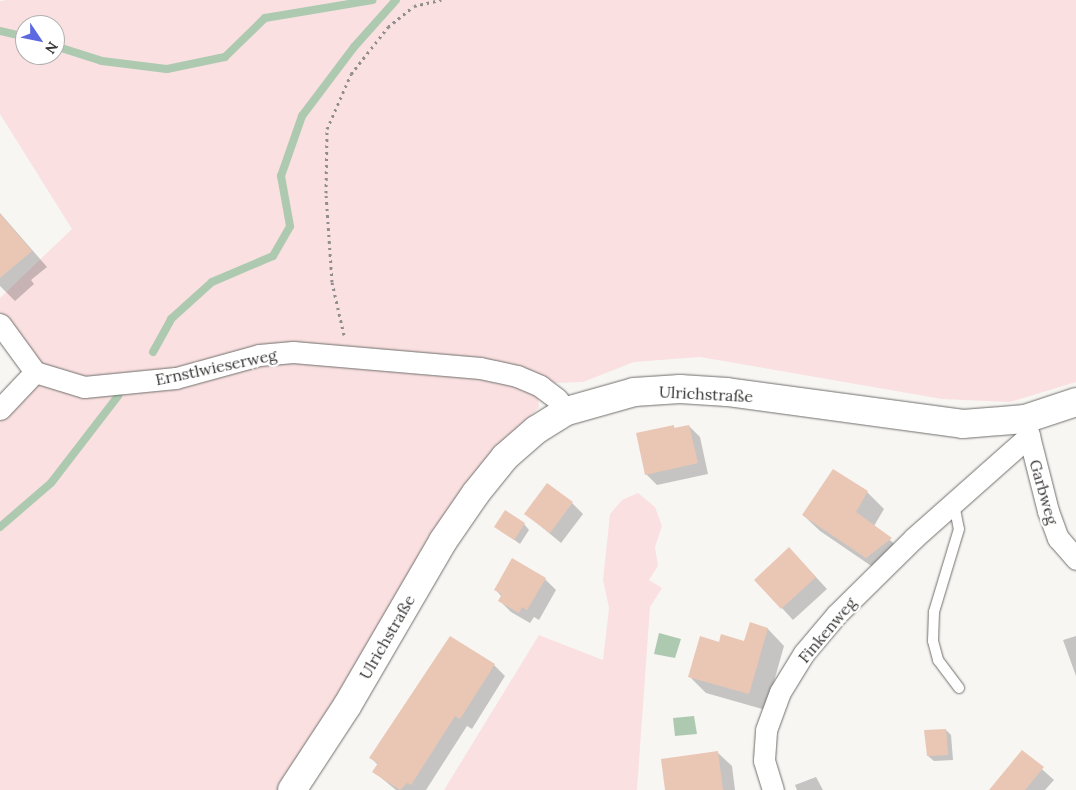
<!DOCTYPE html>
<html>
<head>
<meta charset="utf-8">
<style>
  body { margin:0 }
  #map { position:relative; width:1076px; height:790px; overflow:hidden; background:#f8f6f3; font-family:Lora,serif }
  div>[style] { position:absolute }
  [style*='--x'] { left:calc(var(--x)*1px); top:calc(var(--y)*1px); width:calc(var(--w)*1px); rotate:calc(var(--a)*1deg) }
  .green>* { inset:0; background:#fae0e1 }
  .water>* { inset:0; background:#adcab1 }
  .shadow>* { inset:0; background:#0003 }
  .stream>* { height:8px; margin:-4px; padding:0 4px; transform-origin:4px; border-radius:4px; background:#adcab1 }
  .building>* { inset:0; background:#eac7b5 }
  .path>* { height:3px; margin-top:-1.5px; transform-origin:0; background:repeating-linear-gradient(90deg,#918f8e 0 2.5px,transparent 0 6.5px) }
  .roads { filter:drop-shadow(0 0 1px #706f6c) drop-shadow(0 0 1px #706f6c) }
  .lane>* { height:10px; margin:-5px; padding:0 5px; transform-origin:5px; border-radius:5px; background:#fff }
  .street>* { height:21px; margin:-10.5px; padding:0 10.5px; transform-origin:10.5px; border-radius:10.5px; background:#fff }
  .secondary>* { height:28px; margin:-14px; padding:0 14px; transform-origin:14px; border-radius:14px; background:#fff }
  span { translate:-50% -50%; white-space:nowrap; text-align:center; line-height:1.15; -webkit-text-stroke:4.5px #fff; paint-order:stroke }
  .street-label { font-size:16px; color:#383736 }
  .north { position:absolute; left:15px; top:15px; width:50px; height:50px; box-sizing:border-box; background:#fff; border:1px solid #afafaf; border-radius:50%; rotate:124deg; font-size:14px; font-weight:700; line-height:20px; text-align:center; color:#383736 }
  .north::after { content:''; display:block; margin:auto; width:18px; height:22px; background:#5d69e1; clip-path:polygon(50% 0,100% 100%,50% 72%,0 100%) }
</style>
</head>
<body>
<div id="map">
  <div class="green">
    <i style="clip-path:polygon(evenodd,6px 0,1076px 0,1076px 382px,1010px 402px,942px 399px,700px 357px,634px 362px,583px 382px,551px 383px,538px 398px,539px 407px,520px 428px,279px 790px,0 790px,0 420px,37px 383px,0 316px,0 298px,72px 229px,0 114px,0 1px,6px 0,25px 25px,55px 25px,55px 55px,25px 55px,25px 25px)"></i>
    <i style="clip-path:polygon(638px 493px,655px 507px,662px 526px,655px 547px,658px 566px,649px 580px,662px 588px,650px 607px,637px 790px,444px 790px,539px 635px,603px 660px,609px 608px,603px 580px,610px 514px,622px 500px)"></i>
  </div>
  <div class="water">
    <i style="clip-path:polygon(659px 633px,681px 639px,675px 658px,654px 654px)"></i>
    <i style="clip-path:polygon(694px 716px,697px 734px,675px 736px,673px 718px)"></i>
  </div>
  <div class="shadow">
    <i style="clip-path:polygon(0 213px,47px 267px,31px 280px,34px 284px,15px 301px,0 286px)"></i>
    <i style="clip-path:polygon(673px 426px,676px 429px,689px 426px,700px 437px,708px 474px,657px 485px,646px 474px)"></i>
    <i style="clip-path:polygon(833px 471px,867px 492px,884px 509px,874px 526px,907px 555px,883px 574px,820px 531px,803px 515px)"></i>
    <i style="clip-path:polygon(572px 503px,583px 514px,561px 543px,526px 514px)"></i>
    <i style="clip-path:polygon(524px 524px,529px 530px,520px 544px,496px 527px)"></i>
    <i style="clip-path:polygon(800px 560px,827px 589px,793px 620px,756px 580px)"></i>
    <i style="clip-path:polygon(545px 579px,556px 590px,539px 620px,534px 617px,530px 623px,511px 612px,500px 601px,502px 597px,495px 589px)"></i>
    <i style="clip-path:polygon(750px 624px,768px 629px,784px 646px,766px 710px,706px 693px,689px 676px,720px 644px,745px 642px)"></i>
    <i style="clip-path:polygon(1076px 636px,1076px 676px,1063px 640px)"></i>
    <i style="clip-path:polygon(494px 665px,505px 676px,472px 729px,467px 726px,426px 790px,396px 790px,374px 772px,378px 765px,371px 758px)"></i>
    <i style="clip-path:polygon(946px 730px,951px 735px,953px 760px,934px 761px,928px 756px)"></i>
    <i style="clip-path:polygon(717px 752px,732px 766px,735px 790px,667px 790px)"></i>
    <i style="clip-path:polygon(1023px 752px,1054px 780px,1045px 790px,993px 790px)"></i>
    <i style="clip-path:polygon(816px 777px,823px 790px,797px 790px,795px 785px)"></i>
  </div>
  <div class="stream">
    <i style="--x:0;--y:31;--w:26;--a:13"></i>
    <i style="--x:55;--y:46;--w:49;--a:17.7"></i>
    <i style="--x:102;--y:61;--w:65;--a:7"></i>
    <i style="--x:167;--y:69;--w:59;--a:-11.7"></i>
    <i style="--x:225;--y:57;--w:56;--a:-44.3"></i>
    <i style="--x:265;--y:18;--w:109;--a:-9.5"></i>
    <i style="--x:153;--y:352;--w:38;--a:-61"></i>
    <i style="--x:171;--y:319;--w:55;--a:-42.1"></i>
    <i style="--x:212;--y:282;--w:66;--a:-23.1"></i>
    <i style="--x:273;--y:256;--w:34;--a:-60"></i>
    <i style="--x:290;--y:226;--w:51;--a:-100.2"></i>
    <i style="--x:281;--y:176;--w:64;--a:-70.7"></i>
    <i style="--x:302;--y:116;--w:86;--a:-53"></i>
    <i style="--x:354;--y:47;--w:63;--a:-48.2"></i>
    <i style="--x:0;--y:527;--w:67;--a:-40.8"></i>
    <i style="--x:51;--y:483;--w:110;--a:-52.4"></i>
  </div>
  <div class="building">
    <i style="clip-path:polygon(0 214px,32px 251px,0 278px)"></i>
    <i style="clip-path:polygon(674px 425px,674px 428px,689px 425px,698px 463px,645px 475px,636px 433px)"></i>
    <i style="clip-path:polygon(833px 469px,868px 491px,856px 512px,892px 538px,866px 558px,802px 515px)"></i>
    <i style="clip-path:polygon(547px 483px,573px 502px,550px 533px,524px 514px)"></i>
    <i style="clip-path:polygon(505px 510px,525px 523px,514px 540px,494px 527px)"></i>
    <i style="clip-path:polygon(789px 547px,816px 577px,781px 609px,754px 580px)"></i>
    <i style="clip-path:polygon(512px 558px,546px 578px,527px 610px,522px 607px,519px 613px,498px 601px,502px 594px,494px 590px)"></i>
    <i style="clip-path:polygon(750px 622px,768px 628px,749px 694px,688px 677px,700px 636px,719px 642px,721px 634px,744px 641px)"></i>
    <i style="clip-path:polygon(450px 636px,495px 664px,460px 719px,455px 716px,411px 785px,407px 783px,400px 790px,372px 772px,378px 763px,369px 758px)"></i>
    <i style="clip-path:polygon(946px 729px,948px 755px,927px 756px,924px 730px)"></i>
    <i style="clip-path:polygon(1022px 750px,1044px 767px,1025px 790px,989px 790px)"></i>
    <i style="clip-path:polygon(718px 751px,723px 790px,665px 790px,661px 759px)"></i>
  </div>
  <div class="path">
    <i style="--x:344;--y:335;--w:54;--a:-102.8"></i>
    <i style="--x:332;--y:282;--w:89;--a:-93.9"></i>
    <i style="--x:326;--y:193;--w:64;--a:-89.1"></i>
    <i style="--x:327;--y:129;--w:60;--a:-66.4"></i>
    <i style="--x:351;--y:74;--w:60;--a:-51.8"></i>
    <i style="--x:388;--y:27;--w:33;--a:-39"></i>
    <i style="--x:414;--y:6;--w:28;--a:-13"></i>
  </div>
  <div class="roads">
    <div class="lane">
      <i style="--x:954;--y:504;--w:25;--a:79"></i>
      <i style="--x:959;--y:529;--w:87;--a:106.8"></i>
      <i style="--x:934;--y:612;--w:29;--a:92"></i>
      <i style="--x:933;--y:641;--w:20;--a:75"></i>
      <i style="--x:938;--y:660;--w:35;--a:53"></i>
    </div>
    <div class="street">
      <i style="--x:0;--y:324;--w:59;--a:53.9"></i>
      <i style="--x:35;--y:372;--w:51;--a:17"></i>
      <i style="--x:84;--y:387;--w:92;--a:-5.6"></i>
      <i style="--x:176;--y:378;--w:86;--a:-15.5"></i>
      <i style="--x:259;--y:355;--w:34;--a:-5"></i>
      <i style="--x:293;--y:352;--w:188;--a:4.9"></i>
      <i style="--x:480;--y:368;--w:38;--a:12"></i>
      <i style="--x:517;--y:376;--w:25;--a:23"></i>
      <i style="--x:540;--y:386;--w:21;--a:37"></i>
      <i style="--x:557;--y:399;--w:16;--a:50"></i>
      <i style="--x:0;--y:409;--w:51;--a:-46.6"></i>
      <i style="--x:1026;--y:424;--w:90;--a:75.8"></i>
      <i style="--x:1048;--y:511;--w:29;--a:70"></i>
      <i style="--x:1058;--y:538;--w:28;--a:49"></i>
      <i style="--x:773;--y:790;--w:31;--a:-107"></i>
      <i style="--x:764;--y:760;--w:30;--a:-86"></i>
      <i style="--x:766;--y:730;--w:40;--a:-69.8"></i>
      <i style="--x:780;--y:692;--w:46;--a:-58.4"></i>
      <i style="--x:804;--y:653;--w:51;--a:-49.8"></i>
      <i style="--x:837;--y:614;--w:108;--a:-44.6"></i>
      <i style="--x:914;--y:538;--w:154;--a:-41.6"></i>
    </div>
    <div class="secondary">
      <i style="--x:292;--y:790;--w:100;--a:-56.8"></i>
      <i style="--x:347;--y:706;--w:191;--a:-59.8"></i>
      <i style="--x:443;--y:541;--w:58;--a:-55.5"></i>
      <i style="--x:476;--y:493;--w:46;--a:-51.1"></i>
      <i style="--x:505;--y:457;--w:41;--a:-41.1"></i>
      <i style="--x:536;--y:430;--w:36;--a:-32"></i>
      <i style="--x:567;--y:411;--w:70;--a:-15.8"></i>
      <i style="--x:634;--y:392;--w:46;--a:-3.7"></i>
      <i style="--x:680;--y:389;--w:47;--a:3.7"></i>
      <i style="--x:727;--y:392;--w:238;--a:7.7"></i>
      <i style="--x:963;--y:424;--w:62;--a:-4.6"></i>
      <i style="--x:1025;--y:419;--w:54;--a:-18.4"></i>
    </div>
  </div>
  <div class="street-label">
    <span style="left:216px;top:367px;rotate:-12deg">Ernstlwieserweg</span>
    <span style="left:706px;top:394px;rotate:3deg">Ulrichstraße</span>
    <span style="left:1044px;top:492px;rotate:74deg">Garbweg</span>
    <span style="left:827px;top:630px;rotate:-50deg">Finkenweg</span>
    <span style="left:387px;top:637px;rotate:-60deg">Ulrichstraße</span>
  </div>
  <div class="north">N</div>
</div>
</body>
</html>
